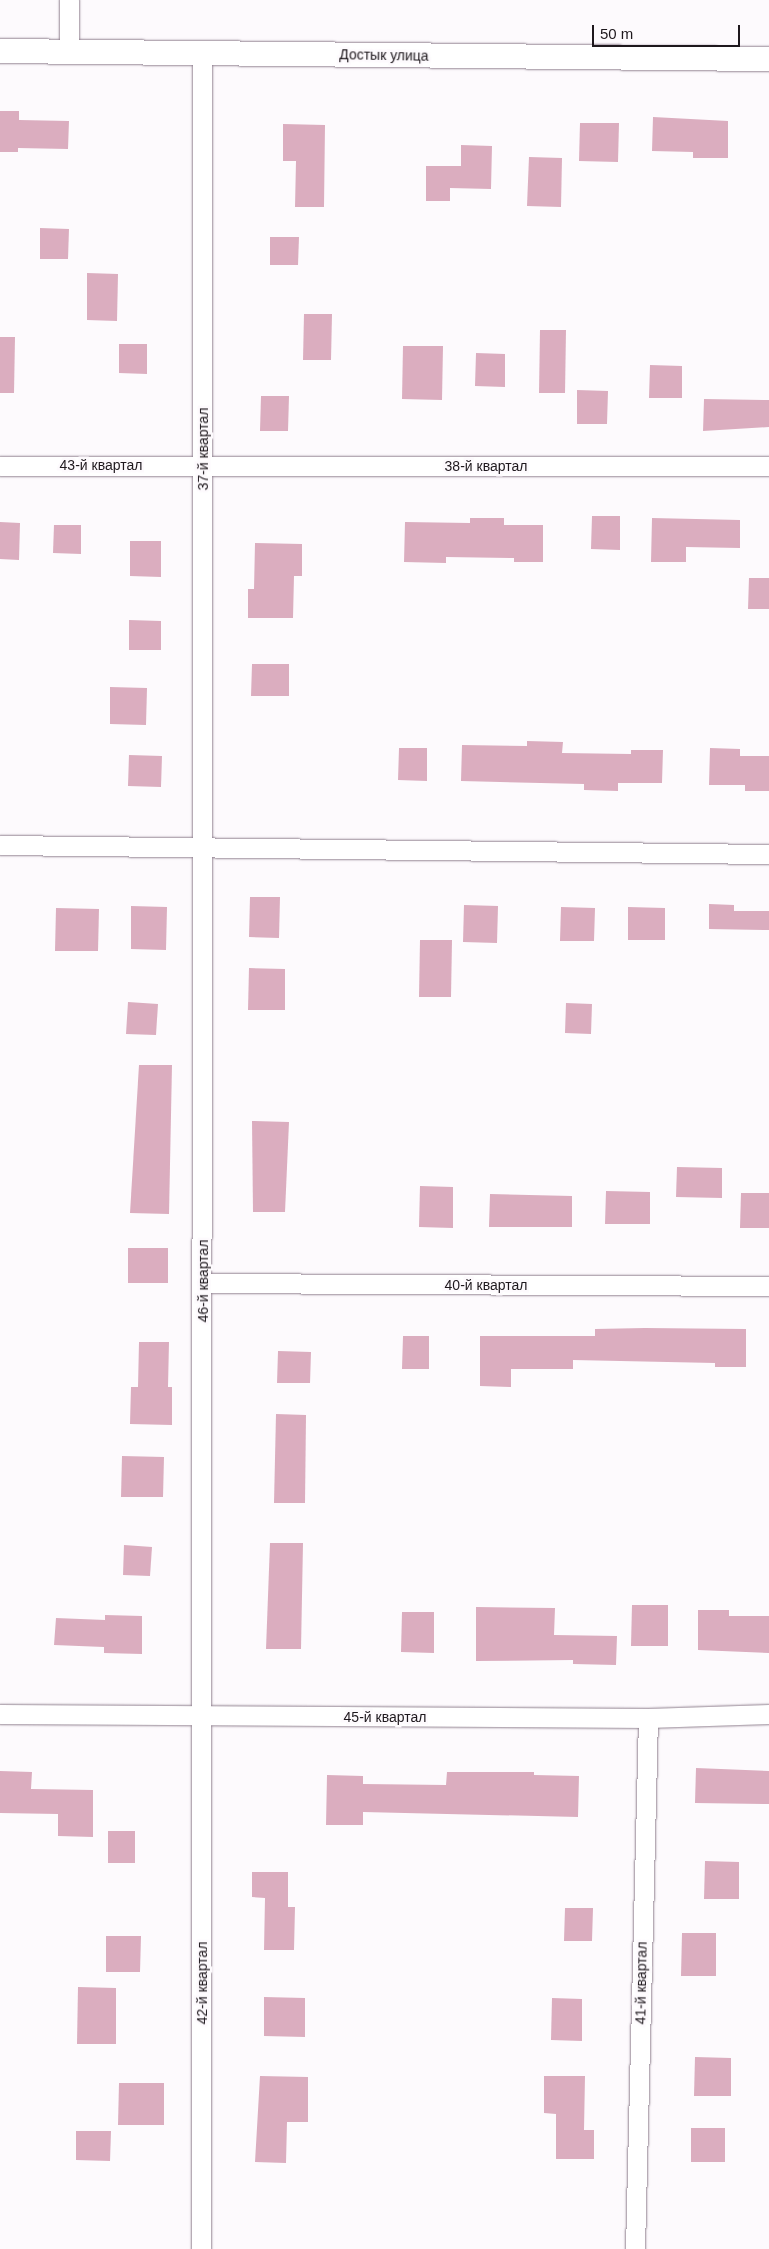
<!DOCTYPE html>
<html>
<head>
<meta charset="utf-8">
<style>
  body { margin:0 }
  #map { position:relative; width:769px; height:2249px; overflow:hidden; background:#fdfafd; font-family:Arial,sans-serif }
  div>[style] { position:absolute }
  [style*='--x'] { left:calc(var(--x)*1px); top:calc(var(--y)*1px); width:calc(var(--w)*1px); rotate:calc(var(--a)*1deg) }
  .building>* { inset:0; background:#dbadbf }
  .roads { filter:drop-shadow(0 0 1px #918290) drop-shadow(0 0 1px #918290) }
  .minor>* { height:19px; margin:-9.5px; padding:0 9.5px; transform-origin:9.5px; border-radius:9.5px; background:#fff }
  .tertiary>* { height:24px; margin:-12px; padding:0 12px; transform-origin:12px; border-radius:12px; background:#fff }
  span { translate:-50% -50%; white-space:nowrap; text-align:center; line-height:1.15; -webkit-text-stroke:5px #fdfafd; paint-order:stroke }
  .street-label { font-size:14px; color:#1e181d }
  .scale { position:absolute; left:592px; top:25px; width:148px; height:22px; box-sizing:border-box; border:2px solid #1e181d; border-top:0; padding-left:6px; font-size:15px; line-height:18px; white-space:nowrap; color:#1e181d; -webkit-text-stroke:4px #fdfafd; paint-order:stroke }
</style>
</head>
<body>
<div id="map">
  <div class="building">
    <i style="clip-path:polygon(0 111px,19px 111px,19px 120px,69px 121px,68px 149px,18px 148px,18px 152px,0 152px)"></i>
    <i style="clip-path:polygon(653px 117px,728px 121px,728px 158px,693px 158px,693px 152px,652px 151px)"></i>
    <i style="clip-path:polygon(580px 123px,619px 123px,618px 162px,579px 161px)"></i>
    <i style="clip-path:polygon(283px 124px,325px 125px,324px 207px,295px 207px,296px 161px,283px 161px)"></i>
    <i style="clip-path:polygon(461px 145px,492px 146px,491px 189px,450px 188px,450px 201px,426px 201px,426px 166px,461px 166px)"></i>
    <i style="clip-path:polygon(529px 157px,562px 158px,561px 207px,527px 206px)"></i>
    <i style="clip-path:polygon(40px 228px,69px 229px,68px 259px,40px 259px)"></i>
    <i style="clip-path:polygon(270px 237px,299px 237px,298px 265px,270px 265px)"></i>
    <i style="clip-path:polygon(87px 273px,118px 274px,117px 321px,87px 320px)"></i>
    <i style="clip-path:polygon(304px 314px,332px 314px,331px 360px,303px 360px)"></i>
    <i style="clip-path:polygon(540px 330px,566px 330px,565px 393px,539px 393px)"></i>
    <i style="clip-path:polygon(0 337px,15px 337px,14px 393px,0 393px)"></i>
    <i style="clip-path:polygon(119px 344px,147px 344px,147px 374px,119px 373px)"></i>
    <i style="clip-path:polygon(403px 346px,443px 346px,442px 400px,402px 399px)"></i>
    <i style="clip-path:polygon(476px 353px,505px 354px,505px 387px,475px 386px)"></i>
    <i style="clip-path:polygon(650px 365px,682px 366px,682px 398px,649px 398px)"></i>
    <i style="clip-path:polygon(577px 390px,608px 391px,607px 424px,577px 424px)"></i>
    <i style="clip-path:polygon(261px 396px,289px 396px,288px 431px,260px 431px)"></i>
    <i style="clip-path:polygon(704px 399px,769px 400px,769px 427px,703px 431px)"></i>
    <i style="clip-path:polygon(592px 516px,620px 516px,620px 550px,591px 549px)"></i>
    <i style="clip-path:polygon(470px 518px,504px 518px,504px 525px,543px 525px,543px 562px,514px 562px,514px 558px,446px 557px,446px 563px,404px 562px,405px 522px,470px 523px)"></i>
    <i style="clip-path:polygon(652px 518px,740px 520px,740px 548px,686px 547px,686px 562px,651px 562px)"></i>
    <i style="clip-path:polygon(0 522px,20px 523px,19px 560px,0 559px)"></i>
    <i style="clip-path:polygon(54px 525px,81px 525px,81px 554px,53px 553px)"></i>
    <i style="clip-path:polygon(130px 541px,161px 541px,161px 577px,130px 576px)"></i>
    <i style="clip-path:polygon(255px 543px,302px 544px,302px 576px,294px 576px,293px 618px,248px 618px,248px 589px,254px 589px)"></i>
    <i style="clip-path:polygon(749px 578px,769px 578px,769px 609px,748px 609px)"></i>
    <i style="clip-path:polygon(129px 620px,161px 621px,161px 650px,129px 650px)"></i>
    <i style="clip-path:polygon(252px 664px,289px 664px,289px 696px,251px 696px)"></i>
    <i style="clip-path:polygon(110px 687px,147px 688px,146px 725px,110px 724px)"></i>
    <i style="clip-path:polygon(527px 741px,563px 742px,562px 753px,631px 754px,631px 750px,663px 750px,662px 783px,618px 783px,618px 791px,584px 790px,584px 784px,461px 781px,462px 745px,527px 746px)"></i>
    <i style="clip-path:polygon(399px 748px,427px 748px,427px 781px,398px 780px)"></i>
    <i style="clip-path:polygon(710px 748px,740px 749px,740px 756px,769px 756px,769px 791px,745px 791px,745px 785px,709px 785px)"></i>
    <i style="clip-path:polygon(129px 755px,162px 756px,161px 787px,128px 786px)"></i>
    <i style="clip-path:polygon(250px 897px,280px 897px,279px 938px,249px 937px)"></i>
    <i style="clip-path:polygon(709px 904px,734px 905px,734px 911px,769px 911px,769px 930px,709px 929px)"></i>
    <i style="clip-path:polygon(464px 905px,498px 906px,497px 943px,463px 942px)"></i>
    <i style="clip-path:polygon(131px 906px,167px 907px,166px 950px,131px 949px)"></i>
    <i style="clip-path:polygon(561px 907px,595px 908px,594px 941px,560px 941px)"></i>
    <i style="clip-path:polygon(628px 907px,665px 908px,665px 940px,628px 940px)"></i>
    <i style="clip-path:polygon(56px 908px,99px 909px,98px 951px,55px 951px)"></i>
    <i style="clip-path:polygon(420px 940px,452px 940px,451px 997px,419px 997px)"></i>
    <i style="clip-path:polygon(249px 968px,285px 969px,285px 1010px,248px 1010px)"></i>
    <i style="clip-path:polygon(128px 1002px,158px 1004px,156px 1035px,126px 1034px)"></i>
    <i style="clip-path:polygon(566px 1003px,592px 1004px,591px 1034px,565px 1033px)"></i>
    <i style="clip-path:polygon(139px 1065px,172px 1065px,169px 1214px,130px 1213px)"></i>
    <i style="clip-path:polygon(252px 1121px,289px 1122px,285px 1212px,253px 1212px)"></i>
    <i style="clip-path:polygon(677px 1167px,722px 1168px,722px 1198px,676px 1197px)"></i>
    <i style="clip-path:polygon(420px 1186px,453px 1187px,453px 1228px,419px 1227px)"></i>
    <i style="clip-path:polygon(606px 1191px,650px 1192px,650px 1224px,605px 1224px)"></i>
    <i style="clip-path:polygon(741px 1193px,769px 1193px,769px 1228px,740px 1228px)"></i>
    <i style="clip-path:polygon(490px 1194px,572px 1196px,572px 1227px,489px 1227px)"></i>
    <i style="clip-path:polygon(128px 1248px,168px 1248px,168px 1283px,128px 1283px)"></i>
    <i style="clip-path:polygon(645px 1328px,746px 1329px,746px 1367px,715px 1367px,715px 1363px,573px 1360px,573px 1369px,511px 1369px,511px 1387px,480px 1386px,480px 1336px,595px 1336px,595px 1329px)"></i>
    <i style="clip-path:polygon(403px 1336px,429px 1336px,429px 1369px,402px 1369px)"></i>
    <i style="clip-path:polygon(139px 1342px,169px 1342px,168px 1387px,172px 1387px,172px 1425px,130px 1424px,131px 1387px,138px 1387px)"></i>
    <i style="clip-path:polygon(278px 1351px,311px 1352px,310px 1383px,277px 1383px)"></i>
    <i style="clip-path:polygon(276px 1414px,306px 1415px,305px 1503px,274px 1503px)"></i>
    <i style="clip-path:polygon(122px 1456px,164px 1457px,163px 1497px,121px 1497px)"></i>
    <i style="clip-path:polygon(270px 1543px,303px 1543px,301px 1649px,266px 1649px)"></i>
    <i style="clip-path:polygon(124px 1545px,152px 1547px,150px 1576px,123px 1575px)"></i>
    <i style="clip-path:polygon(632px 1605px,668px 1605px,668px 1646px,631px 1646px)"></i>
    <i style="clip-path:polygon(476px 1607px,555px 1608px,554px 1635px,617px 1636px,616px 1665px,573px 1664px,573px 1660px,476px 1661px)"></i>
    <i style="clip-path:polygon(698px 1610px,729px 1610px,729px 1616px,769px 1616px,769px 1653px,698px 1650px)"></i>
    <i style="clip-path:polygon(402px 1612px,434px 1612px,434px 1653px,401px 1652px)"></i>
    <i style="clip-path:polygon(105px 1615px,142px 1616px,142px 1654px,104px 1653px,104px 1647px,54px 1645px,56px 1618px,105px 1620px)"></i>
    <i style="clip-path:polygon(696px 1768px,769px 1771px,769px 1804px,695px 1803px)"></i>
    <i style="clip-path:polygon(0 1771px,32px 1772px,31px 1789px,93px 1790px,93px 1837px,58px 1836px,58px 1814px,0 1813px)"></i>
    <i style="clip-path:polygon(447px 1772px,534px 1772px,534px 1775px,579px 1776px,578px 1817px,363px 1812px,363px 1825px,326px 1825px,327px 1775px,363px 1776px,363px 1784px,446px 1785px)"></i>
    <i style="clip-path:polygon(108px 1831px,135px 1831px,135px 1863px,108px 1863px)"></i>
    <i style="clip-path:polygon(705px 1861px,739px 1862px,739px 1899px,704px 1899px)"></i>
    <i style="clip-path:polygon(252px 1872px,288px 1872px,288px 1907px,295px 1907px,294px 1950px,264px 1950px,265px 1898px,252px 1897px)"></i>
    <i style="clip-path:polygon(565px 1908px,593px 1908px,592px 1941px,564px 1941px)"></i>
    <i style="clip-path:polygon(682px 1933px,716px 1933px,716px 1976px,681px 1976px)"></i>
    <i style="clip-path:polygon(106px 1936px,141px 1936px,140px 1972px,106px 1972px)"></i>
    <i style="clip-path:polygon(78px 1987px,116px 1988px,116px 2044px,77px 2044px)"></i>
    <i style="clip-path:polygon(264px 1997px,305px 1998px,305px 2037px,264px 2036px)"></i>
    <i style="clip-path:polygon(552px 1998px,582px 1999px,582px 2041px,551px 2040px)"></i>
    <i style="clip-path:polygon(695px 2057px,731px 2058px,731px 2096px,694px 2096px)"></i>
    <i style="clip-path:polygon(260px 2076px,308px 2077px,308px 2122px,287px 2122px,286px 2163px,255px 2162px)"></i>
    <i style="clip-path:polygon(544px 2076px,585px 2076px,584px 2130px,594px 2130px,594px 2159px,556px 2159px,556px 2114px,544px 2113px)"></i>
    <i style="clip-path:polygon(119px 2083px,164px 2083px,164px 2125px,118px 2125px)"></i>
    <i style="clip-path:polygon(691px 2128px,725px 2128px,725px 2162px,691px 2162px)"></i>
    <i style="clip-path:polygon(76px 2131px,111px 2131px,110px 2161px,76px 2160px)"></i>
  </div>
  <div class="roads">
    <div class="minor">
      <i style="--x:69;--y:52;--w:52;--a:-90"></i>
      <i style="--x:0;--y:466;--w:769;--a:0"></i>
      <i style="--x:0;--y:845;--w:769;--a:0.67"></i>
      <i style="--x:203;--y:1283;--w:566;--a:0.3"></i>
      <i style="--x:0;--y:1714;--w:648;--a:0.35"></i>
      <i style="--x:648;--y:1718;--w:121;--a:-1.9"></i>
      <i style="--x:201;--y:2249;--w:2196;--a:-89.97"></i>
      <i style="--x:635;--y:2249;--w:531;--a:-88.6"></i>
    </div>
    <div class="tertiary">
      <i style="--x:0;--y:51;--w:769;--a:0.6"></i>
    </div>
  </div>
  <div class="street-label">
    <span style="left:384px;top:55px;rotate:1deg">Достык улица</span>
    <span style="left:203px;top:449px;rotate:-90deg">37-й квартал</span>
    <span style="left:101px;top:465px">43-й квартал</span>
    <span style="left:486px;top:466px">38-й квартал</span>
    <span style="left:203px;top:1281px;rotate:-90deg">46-й квартал</span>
    <span style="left:486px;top:1285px">40-й квартал</span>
    <span style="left:385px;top:1717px">45-й квартал</span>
    <span style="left:202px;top:1983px;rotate:-90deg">42-й квартал</span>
    <span style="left:641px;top:1983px;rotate:-89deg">41-й квартал</span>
  </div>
  <div class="scale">50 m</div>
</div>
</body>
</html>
